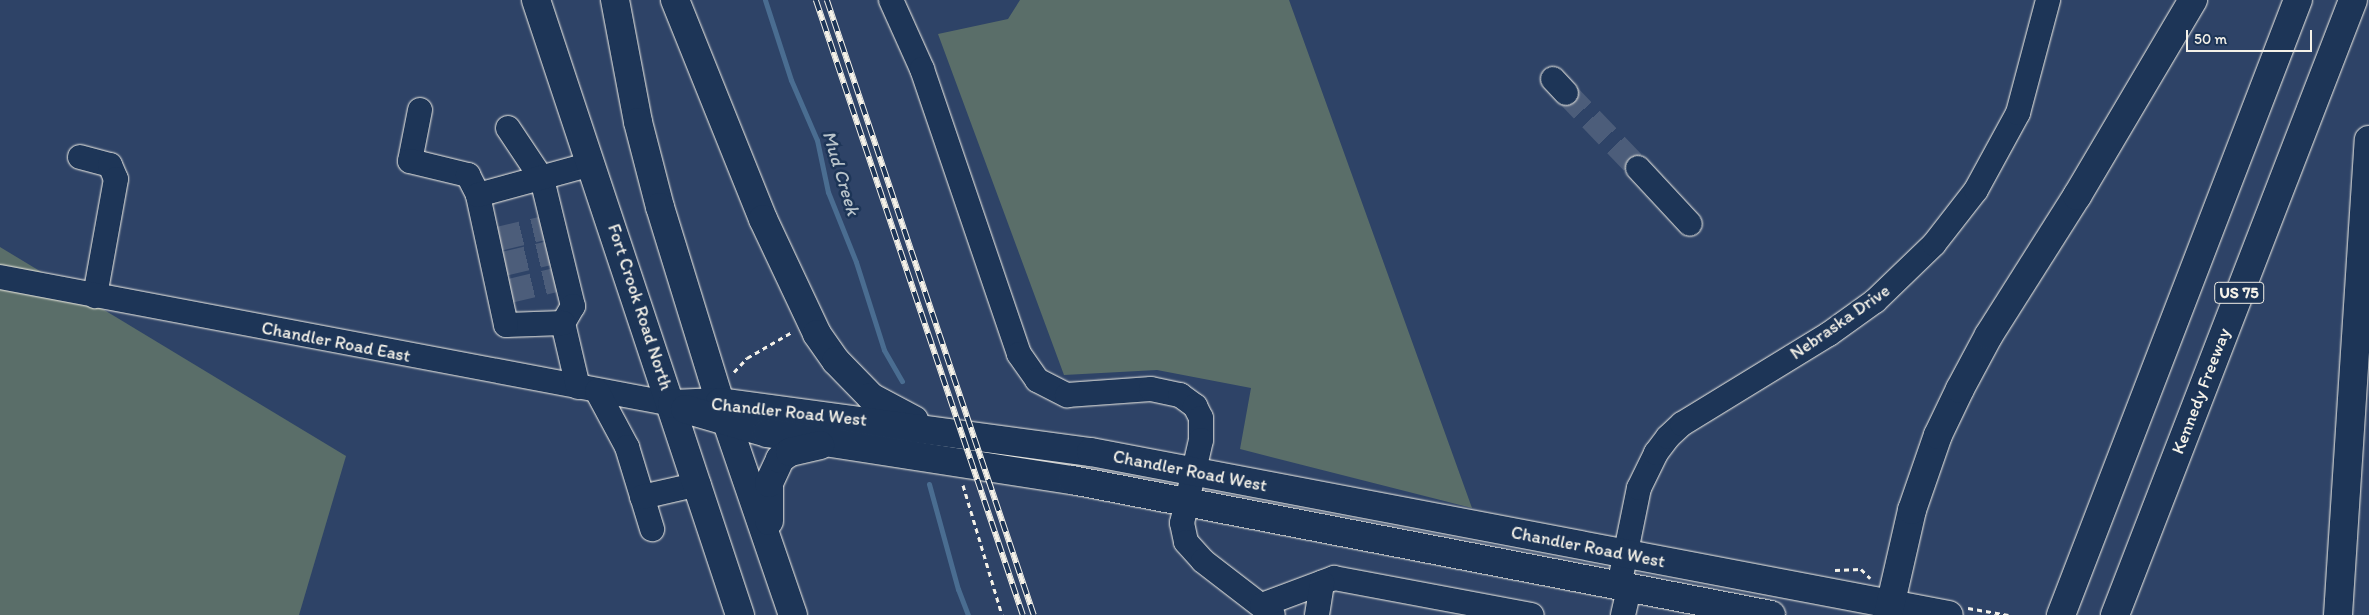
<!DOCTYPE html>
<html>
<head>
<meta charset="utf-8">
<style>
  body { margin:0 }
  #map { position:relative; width:2369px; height:615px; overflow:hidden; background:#2e4367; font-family:Itim,sans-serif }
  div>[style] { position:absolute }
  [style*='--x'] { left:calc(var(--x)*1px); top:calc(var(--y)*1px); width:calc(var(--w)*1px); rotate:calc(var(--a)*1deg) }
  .green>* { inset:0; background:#5a6e69 }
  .stream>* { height:5px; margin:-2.5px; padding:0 2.5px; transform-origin:2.5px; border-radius:2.5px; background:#4a6d91 }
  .minor-tunnel>* { height:24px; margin-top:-12px; transform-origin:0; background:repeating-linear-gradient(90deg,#4c5d7a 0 24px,transparent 0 36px) }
  .path>* { height:3px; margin-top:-1.5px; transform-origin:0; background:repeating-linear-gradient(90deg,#f4f1e8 0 5px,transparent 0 9px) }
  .roads { filter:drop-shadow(0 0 1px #f4f1e8) drop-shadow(0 0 1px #f4f1e8) }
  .minor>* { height:24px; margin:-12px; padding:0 12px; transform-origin:12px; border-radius:12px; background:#1d3557 }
  .major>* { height:28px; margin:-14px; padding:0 14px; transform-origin:14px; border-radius:14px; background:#1d3557 }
  .highway>* { height:28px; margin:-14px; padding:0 14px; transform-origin:14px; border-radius:14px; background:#1d3557 }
  .rail>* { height:5.5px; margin-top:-2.75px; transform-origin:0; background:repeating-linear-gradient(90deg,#1d3557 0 11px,#f4f1e8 0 22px); box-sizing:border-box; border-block:1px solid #f4f1e8 }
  span { translate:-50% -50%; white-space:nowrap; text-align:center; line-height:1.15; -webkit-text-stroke:5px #1d3557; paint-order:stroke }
  .shield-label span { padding:1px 4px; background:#1d3557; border:1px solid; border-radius:4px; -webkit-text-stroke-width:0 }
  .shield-label { font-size:16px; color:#f4f1e8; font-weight:700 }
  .street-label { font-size:18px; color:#f4f1e8 }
  .water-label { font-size:19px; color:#b8c3ca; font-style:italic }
  .scale { position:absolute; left:2186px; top:30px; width:126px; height:22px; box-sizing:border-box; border:2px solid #f4f1e8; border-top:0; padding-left:6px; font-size:15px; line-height:18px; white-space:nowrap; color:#f4f1e8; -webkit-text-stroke:4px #1d3557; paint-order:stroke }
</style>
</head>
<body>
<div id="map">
  <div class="green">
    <i style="clip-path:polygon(1020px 0,1289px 0,1472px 508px,1240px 449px,1251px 388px,1157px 370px,1064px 375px,938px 34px,1008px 19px)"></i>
    <i style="clip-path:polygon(0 247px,346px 456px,299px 615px,0 615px)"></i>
  </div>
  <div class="stream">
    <i style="--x:765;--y:0;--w:84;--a:72"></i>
    <i style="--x:791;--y:80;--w:65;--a:66.6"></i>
    <i style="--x:817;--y:140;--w:53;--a:78.1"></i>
    <i style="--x:828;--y:192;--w:75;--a:68.2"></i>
    <i style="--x:856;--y:262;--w:92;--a:72.3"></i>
    <i style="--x:884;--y:350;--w:36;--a:60"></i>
    <i style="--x:929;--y:484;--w:109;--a:74.6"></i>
    <i style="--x:958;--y:589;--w:28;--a:69"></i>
  </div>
  <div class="minor-tunnel">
    <i style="--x:1566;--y:93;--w:104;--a:46.2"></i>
    <i style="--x:498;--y:239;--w:47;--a:-13.4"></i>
    <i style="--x:503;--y:264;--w:48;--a:-13.2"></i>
    <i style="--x:509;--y:291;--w:48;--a:-13.2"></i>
  </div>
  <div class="path">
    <i style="--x:734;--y:372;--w:19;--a:-47"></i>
    <i style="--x:747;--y:358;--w:52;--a:-30"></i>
    <i style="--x:963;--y:485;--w:136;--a:73.3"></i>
    <i style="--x:1835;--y:570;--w:26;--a:-2"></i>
    <i style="--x:1861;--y:569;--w:13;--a:45"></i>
    <i style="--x:1968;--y:608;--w:41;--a:9.9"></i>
  </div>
  <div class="roads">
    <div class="minor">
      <i style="--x:891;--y:0;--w:76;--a:65.8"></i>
      <i style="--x:922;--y:69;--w:301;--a:71.2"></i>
      <i style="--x:1019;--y:354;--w:32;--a:55"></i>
      <i style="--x:1037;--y:380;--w:34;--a:27"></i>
      <i style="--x:1067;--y:395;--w:84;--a:-4.1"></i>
      <i style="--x:1151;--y:389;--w:30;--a:12"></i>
      <i style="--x:1180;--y:395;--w:19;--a:36"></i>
      <i style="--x:1195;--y:406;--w:13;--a:63"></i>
      <i style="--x:1201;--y:418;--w:22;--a:90"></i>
      <i style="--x:1201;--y:440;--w:85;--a:102.9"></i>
      <i style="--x:1182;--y:523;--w:19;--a:78"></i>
      <i style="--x:1186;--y:542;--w:25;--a:48"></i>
      <i style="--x:1203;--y:561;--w:88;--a:37.6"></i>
      <i style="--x:1553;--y:79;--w:19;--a:47"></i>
      <i style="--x:420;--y:110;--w:52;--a:101.1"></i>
      <i style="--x:410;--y:161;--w:60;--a:13.6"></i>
      <i style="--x:468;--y:175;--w:22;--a:63"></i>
      <i style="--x:508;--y:128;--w:61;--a:56.3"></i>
      <i style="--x:542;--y:179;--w:131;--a:76.3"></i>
      <i style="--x:573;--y:306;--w:20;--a:120"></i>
      <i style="--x:80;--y:157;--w:31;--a:15"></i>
      <i style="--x:110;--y:165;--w:15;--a:67"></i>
      <i style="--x:116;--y:179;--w:119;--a:100.2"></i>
      <i style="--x:1638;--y:168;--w:76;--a:47.1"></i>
      <i style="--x:0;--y:277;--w:684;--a:10.7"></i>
      <i style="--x:578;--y:387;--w:66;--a:-103.2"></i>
      <i style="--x:563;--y:323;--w:57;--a:178"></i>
      <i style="--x:506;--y:325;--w:133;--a:-102.2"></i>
      <i style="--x:478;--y:195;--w:117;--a:-15.3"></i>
      <i style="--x:597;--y:391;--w:64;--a:61.8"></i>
      <i style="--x:627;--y:447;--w:86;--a:73"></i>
      <i style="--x:642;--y:497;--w:58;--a:-12.8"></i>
      <i style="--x:1619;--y:586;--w:100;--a:-78.5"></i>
      <i style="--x:1639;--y:488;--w:39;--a:-64"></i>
      <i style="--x:1656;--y:453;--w:20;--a:-53"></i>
      <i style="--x:1668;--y:437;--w:19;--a:-43"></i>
      <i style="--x:1682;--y:424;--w:172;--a:-31.5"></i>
      <i style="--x:1829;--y:334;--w:57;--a:-35.7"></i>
      <i style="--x:1875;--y:301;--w:82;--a:-44"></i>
      <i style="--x:1934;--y:244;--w:68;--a:-52.1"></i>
      <i style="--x:1976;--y:190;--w:88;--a:-61.4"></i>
      <i style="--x:2018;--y:113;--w:117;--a:-75.1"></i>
      <i style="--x:1262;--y:605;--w:77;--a:-20.6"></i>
      <i style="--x:1334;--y:578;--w:201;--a:10.6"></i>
      <i style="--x:1317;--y:615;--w:33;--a:-81"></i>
      <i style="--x:1623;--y:615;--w:28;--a:-77"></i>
    </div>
    <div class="major">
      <i style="--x:536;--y:0;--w:648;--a:71.65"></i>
      <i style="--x:615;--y:0;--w:124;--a:79.3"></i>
      <i style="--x:638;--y:122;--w:88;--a:75.5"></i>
      <i style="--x:660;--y:207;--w:204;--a:72.9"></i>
      <i style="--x:720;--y:402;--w:225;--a:71.1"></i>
      <i style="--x:675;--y:0;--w:236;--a:68.1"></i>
      <i style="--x:763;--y:219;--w:127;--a:64.8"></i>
      <i style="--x:817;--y:334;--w:33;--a:55"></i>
      <i style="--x:836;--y:361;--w:50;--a:45.8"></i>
      <i style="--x:871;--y:397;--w:49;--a:28.1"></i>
      <i style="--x:672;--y:404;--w:48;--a:-2.4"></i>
      <i style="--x:720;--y:402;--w:374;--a:7.7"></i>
      <i style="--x:1091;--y:452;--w:873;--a:10.76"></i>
      <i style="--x:685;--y:409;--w:85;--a:16.3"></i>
      <i style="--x:767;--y:433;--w:309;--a:8.8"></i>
      <i style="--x:1072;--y:480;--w:712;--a:10.93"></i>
      <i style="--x:769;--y:521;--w:38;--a:-90"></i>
      <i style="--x:769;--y:483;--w:26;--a:-65"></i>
      <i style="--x:780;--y:459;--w:12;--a:-35"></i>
      <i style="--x:790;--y:452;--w:31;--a:-13"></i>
    </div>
    <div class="highway">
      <i style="--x:1888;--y:615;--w:108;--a:-77.1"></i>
      <i style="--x:1912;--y:510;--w:79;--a:-70.9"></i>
      <i style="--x:1938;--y:435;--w:51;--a:-64.4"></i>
      <i style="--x:1960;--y:389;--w:61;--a:-61.8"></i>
      <i style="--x:1989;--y:335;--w:165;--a:-57.7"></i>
      <i style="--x:2077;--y:196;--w:228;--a:-59.4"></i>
      <i style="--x:2061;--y:615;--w:659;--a:-68.93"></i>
      <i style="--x:2115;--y:615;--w:659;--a:-68.84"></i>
      <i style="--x:2338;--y:615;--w:476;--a:-86.3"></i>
    </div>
  </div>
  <div class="rail">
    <i style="--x:816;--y:0;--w:649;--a:71.4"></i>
    <i style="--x:827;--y:0;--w:649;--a:71.4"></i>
  </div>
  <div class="shield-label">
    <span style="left:2239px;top:293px">US 75</span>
  </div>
  <div class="street-label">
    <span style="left:640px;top:307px;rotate:72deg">Fort Crook Road North</span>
    <span style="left:1840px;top:322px;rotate:-35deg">Nebraska Drive</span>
    <span style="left:336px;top:342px;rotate:11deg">Chandler Road East</span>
    <span style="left:2201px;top:391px;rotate:-69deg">Kennedy Freeway</span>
    <span style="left:789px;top:412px;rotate:6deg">Chandler Road West</span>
    <span style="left:1190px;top:471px;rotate:11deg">Chandler Road West</span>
    <span style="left:1588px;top:547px;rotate:11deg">Chandler Road West</span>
  </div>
  <div class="water-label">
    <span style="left:841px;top:173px;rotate:73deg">Mud Creek</span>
  </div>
  <div class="scale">50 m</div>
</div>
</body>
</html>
